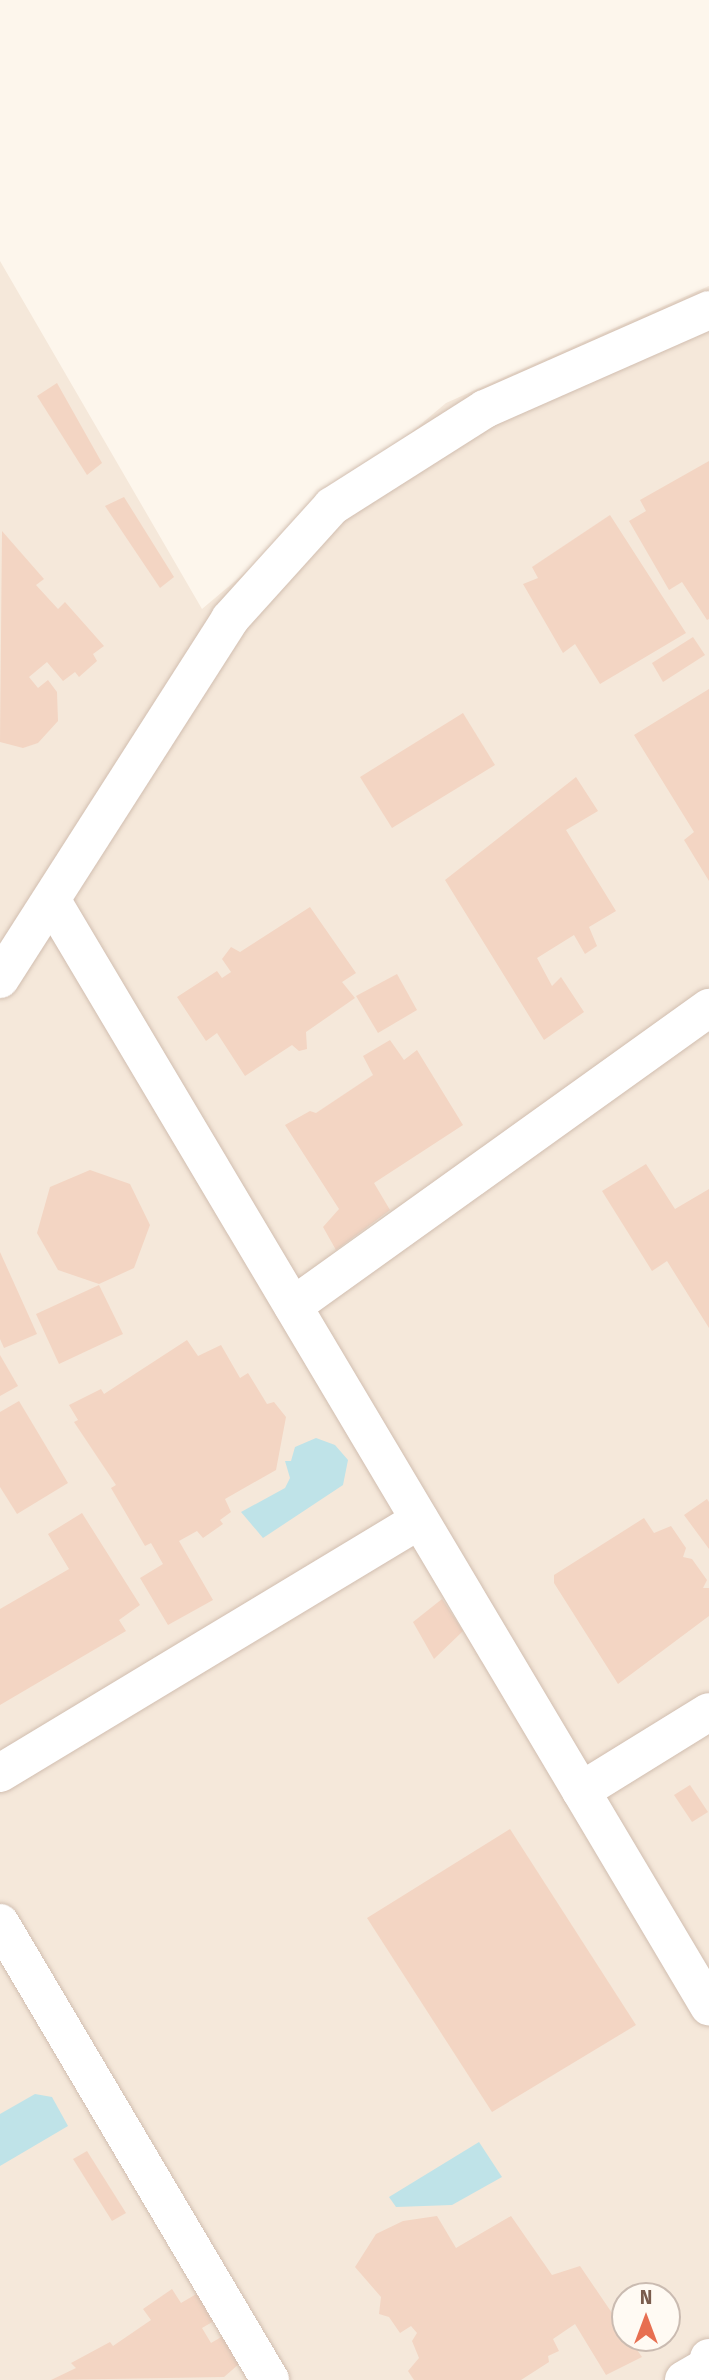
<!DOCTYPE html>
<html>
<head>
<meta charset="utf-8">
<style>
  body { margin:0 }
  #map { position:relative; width:709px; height:2380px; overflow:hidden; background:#fdf6ec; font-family:"Fira Sans",sans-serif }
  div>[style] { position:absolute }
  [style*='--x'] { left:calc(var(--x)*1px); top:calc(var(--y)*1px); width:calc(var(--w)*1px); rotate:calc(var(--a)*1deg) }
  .residential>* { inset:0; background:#f5e8da }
  .water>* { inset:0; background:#bfe3e8 }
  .building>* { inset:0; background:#f3d5c3 }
  .roads { filter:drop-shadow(0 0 2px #d1beb0) drop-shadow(0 0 2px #d1beb0) }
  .minor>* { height:38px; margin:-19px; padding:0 19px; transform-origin:19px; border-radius:19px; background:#fff }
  span { translate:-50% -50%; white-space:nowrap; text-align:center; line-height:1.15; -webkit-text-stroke:7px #fffaf3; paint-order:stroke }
  .north { position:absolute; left:611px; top:2282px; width:70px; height:70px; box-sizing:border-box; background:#fffaf3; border:2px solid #cabbb1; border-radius:50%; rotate:0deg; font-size:19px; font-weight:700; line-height:28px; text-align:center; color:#7a5c4d }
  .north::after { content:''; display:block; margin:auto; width:24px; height:32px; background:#e76f51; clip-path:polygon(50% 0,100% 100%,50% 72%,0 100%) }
</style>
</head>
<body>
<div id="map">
  <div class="residential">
    <i style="clip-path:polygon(evenodd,0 261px,202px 609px,446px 403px,709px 286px,709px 2380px,0 2380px,0 261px,625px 2296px,667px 2296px,667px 2338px,625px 2338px,625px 2296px)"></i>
  </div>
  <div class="water">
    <i style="clip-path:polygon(316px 1438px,335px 1445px,348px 1460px,343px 1485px,263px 1538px,241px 1512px,285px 1488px,290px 1478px,285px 1461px,291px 1461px,295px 1447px)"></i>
    <i style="clip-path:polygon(35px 2094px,52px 2097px,68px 2126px,0 2166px,0 2114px)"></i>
    <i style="clip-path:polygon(479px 2142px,502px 2177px,452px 2205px,396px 2207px,389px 2197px)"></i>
  </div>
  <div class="building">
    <i style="clip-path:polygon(57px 383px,102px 463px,87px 475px,37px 396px)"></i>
    <i style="clip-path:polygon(709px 461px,709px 619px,707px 620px,682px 582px,669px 590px,629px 521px,646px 511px,640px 500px)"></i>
    <i style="clip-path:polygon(124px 497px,174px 577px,160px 588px,105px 506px)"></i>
    <i style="clip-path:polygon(610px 515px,686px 633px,600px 684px,575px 644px,563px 653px,523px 584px,538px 578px,532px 567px)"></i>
    <i style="clip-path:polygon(2px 531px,44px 579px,36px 585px,58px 609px,65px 602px,104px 646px,93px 654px,97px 661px,79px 677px,75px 672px,63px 681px,47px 662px,29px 677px,38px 688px,48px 680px,57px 692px,58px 721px,38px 743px,23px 748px,0 742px)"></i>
    <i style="clip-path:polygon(693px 637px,705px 655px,663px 682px,652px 663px)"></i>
    <i style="clip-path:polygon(709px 689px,709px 881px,684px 840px,694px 832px,634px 735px)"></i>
    <i style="clip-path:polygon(463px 713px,495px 765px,392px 828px,360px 777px)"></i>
    <i style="clip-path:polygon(576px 777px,598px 811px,566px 830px,616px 911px,589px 927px,597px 946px,585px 954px,574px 935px,537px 958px,552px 986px,561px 977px,584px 1012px,544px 1040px,445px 880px)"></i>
    <i style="clip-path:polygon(310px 907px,356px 973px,342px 982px,355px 998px,306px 1032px,307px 1049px,299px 1051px,292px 1045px,245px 1076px,217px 1033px,206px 1041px,177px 997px,217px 971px,222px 978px,231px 972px,222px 959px,231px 947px,240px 952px)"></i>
    <i style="clip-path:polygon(397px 974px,417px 1010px,378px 1033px,356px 996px)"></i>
    <i style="clip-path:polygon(390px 1040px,404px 1060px,417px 1050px,463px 1125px,374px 1183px,390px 1210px,336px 1250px,323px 1227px,339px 1209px,285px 1125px,310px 1111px,316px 1113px,373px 1075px,363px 1056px)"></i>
    <i style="clip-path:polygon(646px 1164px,675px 1209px,709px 1189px,709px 1328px,667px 1261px,652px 1271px,602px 1191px)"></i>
    <i style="clip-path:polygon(90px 1170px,130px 1184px,150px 1225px,134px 1268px,99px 1284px,58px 1270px,37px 1233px,50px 1187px)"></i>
    <i style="clip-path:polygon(0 1252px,37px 1334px,4px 1348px,0 1339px)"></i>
    <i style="clip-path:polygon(99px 1285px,123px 1334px,59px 1364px,36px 1314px)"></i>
    <i style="clip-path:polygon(187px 1340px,198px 1356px,221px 1345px,240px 1378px,248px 1373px,267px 1404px,274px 1402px,286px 1417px,276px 1470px,225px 1499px,231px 1512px,220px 1520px,223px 1524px,203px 1538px,197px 1531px,179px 1541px,213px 1600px,168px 1625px,140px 1578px,163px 1564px,151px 1543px,145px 1546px,111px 1488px,116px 1485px,74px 1422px,78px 1420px,69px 1405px,101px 1389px,104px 1394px)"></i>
    <i style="clip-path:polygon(0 1355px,18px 1386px,0 1396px)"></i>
    <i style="clip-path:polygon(19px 1401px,68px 1483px,17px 1514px,0 1487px,0 1412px)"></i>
    <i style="clip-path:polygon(707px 1499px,709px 1502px,709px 1549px,684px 1515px)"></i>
    <i style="clip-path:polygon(82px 1513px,140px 1605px,119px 1620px,126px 1631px,0 1705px,0 1609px,69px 1569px,48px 1534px)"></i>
    <i style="clip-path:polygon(644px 1518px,654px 1533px,671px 1526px,686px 1548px,683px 1557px,692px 1559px,707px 1580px,703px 1588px,709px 1588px,709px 1616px,618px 1684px,554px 1583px,554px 1575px)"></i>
    <i style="clip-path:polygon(442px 1599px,463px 1631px,434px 1659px,413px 1622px)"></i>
    <i style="clip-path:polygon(690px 1785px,708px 1812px,692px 1822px,674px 1795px)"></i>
    <i style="clip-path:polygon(510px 1829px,636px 2025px,492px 2112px,367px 1918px)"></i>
    <i style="clip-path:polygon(87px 2151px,126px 2213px,112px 2221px,73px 2159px)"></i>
    <i style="clip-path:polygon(437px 2216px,456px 2248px,511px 2216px,552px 2275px,580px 2266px,642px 2357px,606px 2375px,575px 2324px,553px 2339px,559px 2351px,548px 2356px,549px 2362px,521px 2380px,414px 2380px,408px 2371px,419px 2358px,412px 2341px,417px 2333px,411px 2326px,400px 2333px,389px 2317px,379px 2314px,381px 2297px,355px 2267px,376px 2234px,403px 2221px)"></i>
    <i style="clip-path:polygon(172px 2289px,181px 2303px,198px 2293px,214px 2321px,202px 2328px,211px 2343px,223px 2336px,239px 2364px,224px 2377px,51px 2380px,76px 2368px,71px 2363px,110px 2342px,113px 2346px,151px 2320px,143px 2309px)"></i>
  </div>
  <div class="roads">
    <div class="minor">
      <i style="--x:52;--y:901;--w:1286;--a:59.27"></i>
      <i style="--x:0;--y:979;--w:427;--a:-57.4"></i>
      <i style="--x:230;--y:619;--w:152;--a:-47.9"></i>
      <i style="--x:332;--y:506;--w:181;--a:-32.4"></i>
      <i style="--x:485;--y:409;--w:245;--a:-23.8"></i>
      <i style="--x:293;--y:1306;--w:512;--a:-35.62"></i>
      <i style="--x:0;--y:1773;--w:490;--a:-31.1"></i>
      <i style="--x:581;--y:1791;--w:150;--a:-31.7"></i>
      <i style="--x:0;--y:1923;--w:531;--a:59.42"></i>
      <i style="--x:684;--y:2380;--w:28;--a:-30"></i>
      <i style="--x:708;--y:2366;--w:8;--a:-83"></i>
    </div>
  </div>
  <div class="north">N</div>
</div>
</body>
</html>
